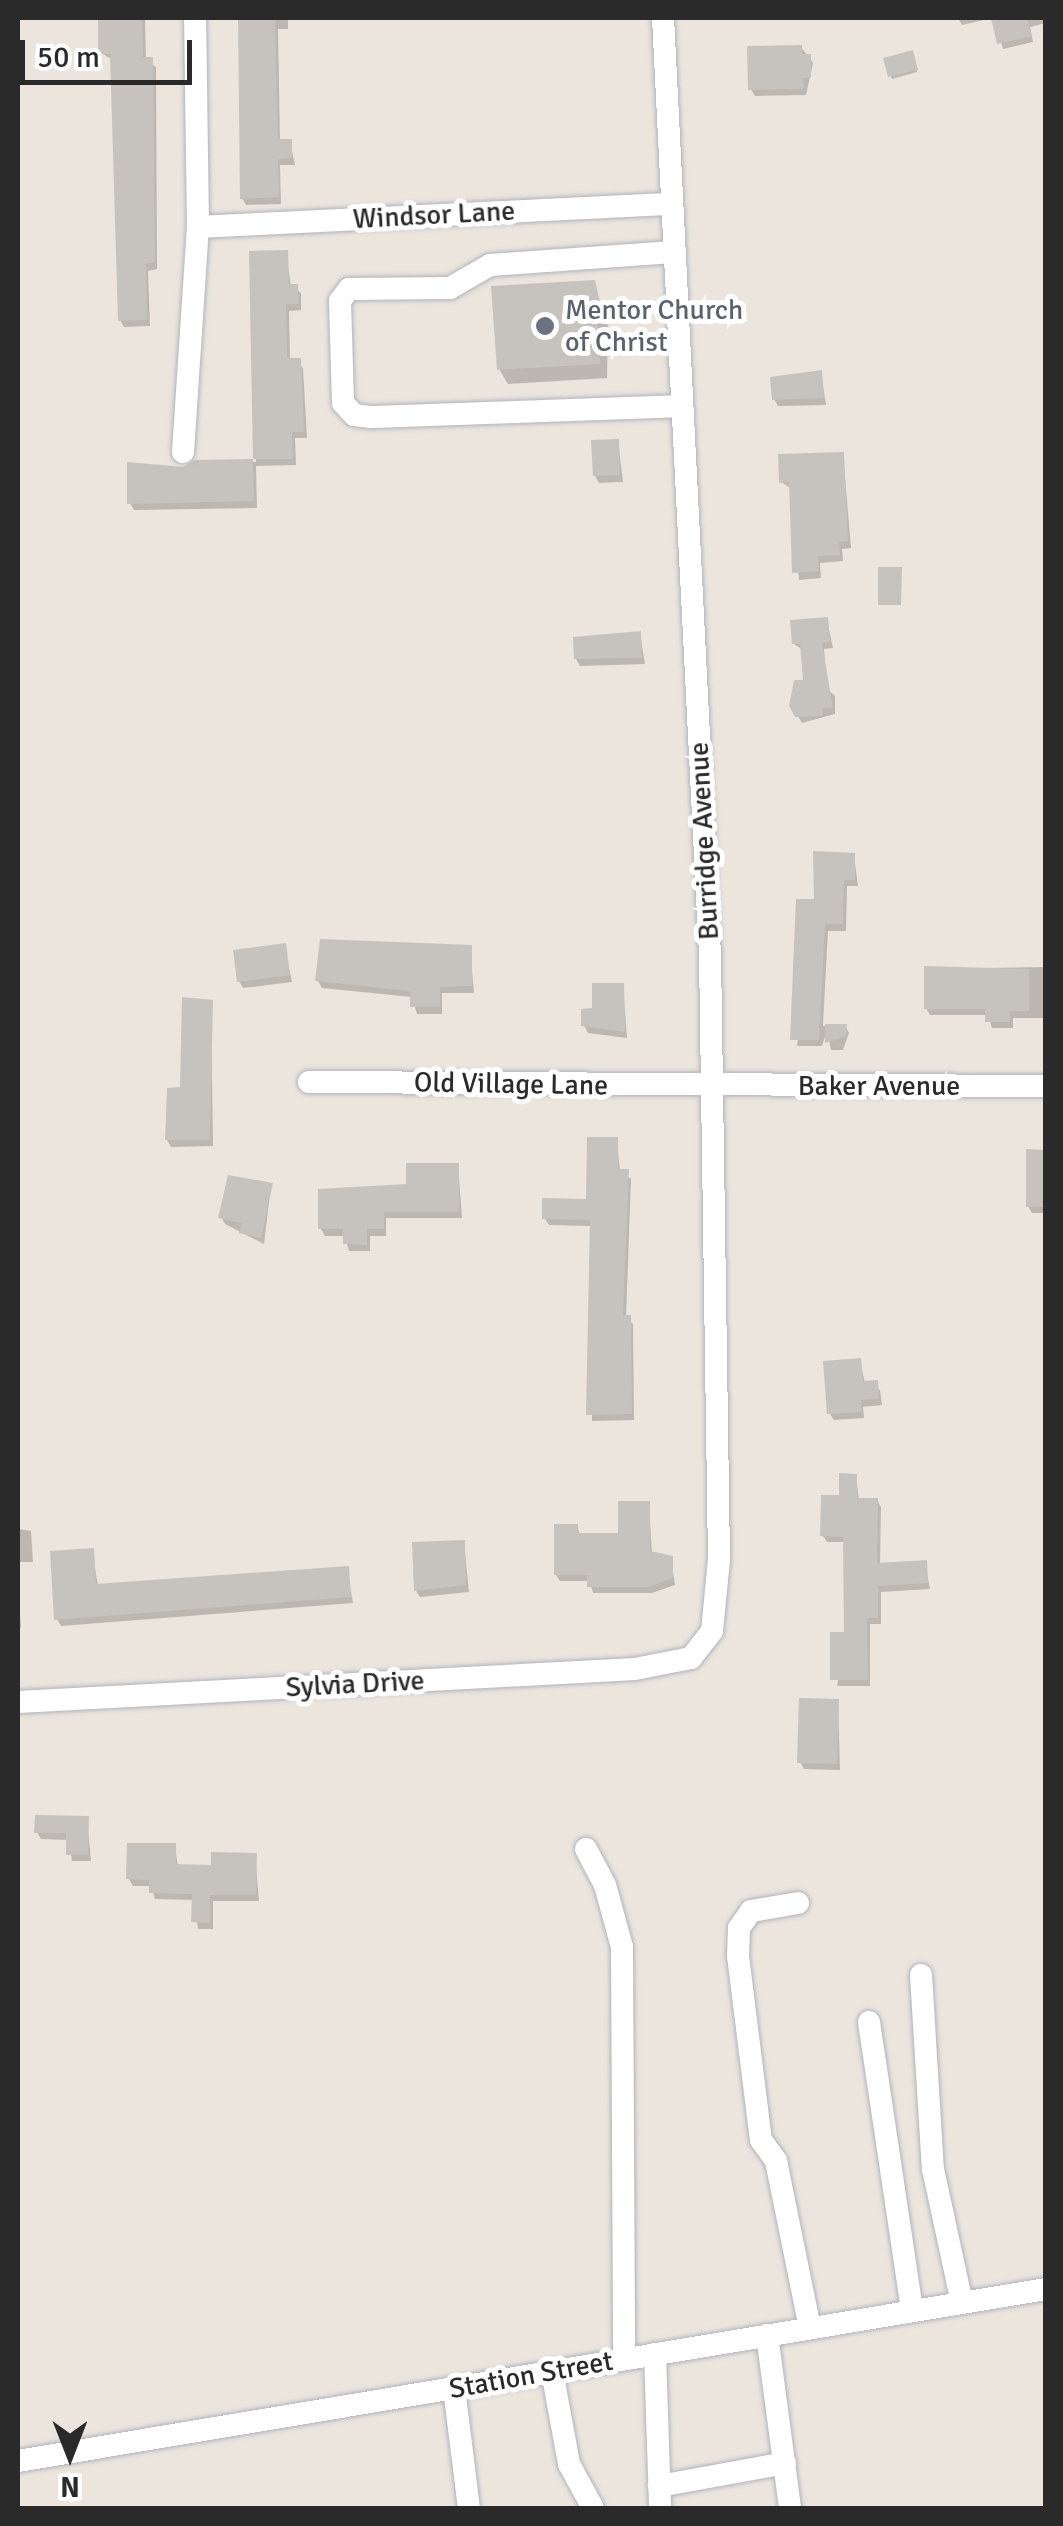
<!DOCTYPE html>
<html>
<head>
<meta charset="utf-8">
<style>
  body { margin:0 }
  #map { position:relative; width:1063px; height:2526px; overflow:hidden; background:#ebe5de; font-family:Signika,sans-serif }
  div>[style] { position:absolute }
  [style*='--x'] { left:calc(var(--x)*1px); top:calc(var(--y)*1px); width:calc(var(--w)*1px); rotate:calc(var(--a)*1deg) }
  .shadow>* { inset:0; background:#0003 }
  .building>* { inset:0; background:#c6c2bd }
  .roads { filter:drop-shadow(0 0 2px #b1b4bc) drop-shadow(0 0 2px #b1b4bc) }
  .minor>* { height:22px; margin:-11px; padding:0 11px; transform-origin:11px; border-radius:11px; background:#fff }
  .dots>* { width:28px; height:28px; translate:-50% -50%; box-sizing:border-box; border:5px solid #fff; border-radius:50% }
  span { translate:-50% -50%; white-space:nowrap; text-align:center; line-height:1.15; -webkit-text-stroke:10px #fff; paint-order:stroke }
  .street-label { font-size:28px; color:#2a2a2a }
  .worship-label { font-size:28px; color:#5b616d }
  .left { translate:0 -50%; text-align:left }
  .frame { position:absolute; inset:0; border:20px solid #2a2a2a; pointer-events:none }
  .north { position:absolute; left:20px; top:2406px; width:100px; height:100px; -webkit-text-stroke:8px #fff; paint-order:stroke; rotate:180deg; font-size:28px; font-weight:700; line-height:40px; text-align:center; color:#2a2a2a }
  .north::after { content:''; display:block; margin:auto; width:35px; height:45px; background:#2a2a2a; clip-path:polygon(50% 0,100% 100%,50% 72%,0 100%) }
  .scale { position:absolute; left:20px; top:40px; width:172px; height:45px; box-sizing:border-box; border:5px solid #2a2a2a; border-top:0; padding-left:12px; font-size:30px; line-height:35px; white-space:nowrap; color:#2a2a2a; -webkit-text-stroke:8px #fff; paint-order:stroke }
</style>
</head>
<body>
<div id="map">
  <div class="shadow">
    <i style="clip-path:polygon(100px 18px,145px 18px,146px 60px,156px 67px,157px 269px,148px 271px,150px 326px,124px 327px,120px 320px,113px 60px,101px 53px)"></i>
    <i style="clip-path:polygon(241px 18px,288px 18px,288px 29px,278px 29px,280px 142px,290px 142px,295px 165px,280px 165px,281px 204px,246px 205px,242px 198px)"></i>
    <i style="clip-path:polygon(958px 18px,993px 18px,962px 25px)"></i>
    <i style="clip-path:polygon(994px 18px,1046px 18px,1046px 23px,1030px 27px,1033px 42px,1003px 49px)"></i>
    <i style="clip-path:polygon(801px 47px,813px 63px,806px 95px,755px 96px,751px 89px)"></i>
    <i style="clip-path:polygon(913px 55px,917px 72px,892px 79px,886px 59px)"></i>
    <i style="clip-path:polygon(286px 253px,291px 286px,301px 293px,301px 310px,289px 311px,290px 361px,303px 368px,307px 438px,295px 438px,296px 465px,256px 466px,257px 508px,134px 510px,130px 503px,196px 463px,256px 462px,252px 254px)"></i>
    <i style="clip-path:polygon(593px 282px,608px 326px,607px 378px,508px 384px,499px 369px)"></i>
    <i style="clip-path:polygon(821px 373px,826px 405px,778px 406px,774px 399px)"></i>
    <i style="clip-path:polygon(618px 441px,623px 482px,599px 483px,595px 476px)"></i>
    <i style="clip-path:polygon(843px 454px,851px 548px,842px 549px,843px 561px,820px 563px,821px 578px,799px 580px,792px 489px,781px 482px)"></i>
    <i style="clip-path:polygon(827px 620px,833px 648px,824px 649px,827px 689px,835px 696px,835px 714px,802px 723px,791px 705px,806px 682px,803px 650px,794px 644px)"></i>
    <i style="clip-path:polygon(640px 634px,645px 664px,580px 666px,576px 659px)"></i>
    <i style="clip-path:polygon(854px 855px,858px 886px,847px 886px,846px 931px,828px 931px,823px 1026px,845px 1026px,849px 1033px,843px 1050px,831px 1050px,827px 1030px,822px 1046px,797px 1046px,816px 902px)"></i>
    <i style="clip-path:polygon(284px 945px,292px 982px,243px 988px,239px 981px)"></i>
    <i style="clip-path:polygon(470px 948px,474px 993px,442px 993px,442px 1014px,417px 1014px,412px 997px,322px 988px,318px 981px)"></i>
    <i style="clip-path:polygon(1046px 967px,1046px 1018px,1013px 1018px,1013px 1028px,992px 1028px,988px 1015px,930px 1015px,926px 1008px,926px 969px)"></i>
    <i style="clip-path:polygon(623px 985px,627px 1038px,588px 1033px,584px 1025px)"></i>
    <i style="clip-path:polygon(211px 1002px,213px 1146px,171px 1147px,167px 1140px)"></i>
    <i style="clip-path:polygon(617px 1140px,620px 1172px,631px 1179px,626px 1317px,633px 1324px,634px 1420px,592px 1421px,592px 1226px,549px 1225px,545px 1219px,588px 1202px)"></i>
    <i style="clip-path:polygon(1046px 1152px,1046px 1213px,1032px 1213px,1028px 1206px)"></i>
    <i style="clip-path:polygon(458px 1165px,462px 1218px,386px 1218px,386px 1236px,370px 1236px,370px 1251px,349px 1251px,345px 1236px,325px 1236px,321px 1229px)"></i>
    <i style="clip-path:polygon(271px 1185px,264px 1244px,225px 1224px,221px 1217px)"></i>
    <i style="clip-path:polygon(860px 1361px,865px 1383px,880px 1390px,882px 1405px,863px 1407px,864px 1418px,834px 1420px,830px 1414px)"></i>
    <i style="clip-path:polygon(856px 1476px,859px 1500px,877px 1500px,881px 1507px,880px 1565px,925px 1563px,930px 1589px,881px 1592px,881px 1624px,870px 1624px,870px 1686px,837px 1686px,847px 1635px,846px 1542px,827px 1542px,823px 1536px)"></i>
    <i style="clip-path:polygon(649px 1504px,652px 1554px,671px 1558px,675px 1585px,652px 1593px,593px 1593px,590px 1581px,560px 1581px,556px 1575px,577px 1526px,580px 1535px,621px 1535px)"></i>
    <i style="clip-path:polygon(18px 1529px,31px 1531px,33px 1562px,18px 1562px)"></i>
    <i style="clip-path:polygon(464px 1543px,469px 1592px,420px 1597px,416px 1591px)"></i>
    <i style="clip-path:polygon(92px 1550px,98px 1586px,347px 1569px,353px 1603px,61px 1626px,57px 1619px)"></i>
    <i style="clip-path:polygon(18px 1590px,21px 1627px,18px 1628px)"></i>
    <i style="clip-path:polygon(838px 1702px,840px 1770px,804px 1769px,800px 1762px)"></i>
    <i style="clip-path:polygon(87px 1819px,91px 1861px,72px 1861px,69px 1840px,41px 1839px,37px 1832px)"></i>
    <i style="clip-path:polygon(175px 1846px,178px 1867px,213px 1867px,255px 1855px,259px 1901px,213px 1901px,213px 1929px,198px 1929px,194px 1900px,155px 1899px,151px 1886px,133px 1886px,129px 1879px)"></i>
  </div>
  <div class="building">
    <i style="clip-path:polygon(98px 18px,142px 18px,143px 57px,153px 57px,155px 262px,146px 264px,147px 320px,118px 321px,110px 54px,98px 54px)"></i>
    <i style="clip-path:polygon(238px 18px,275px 18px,278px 139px,292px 139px,292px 158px,278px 159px,279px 197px,240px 199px)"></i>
    <i style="clip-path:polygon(991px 18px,1027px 18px,1032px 36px,997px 44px)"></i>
    <i style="clip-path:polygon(802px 45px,802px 54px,811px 54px,811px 77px,803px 78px,804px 89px,748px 90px,747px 46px)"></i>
    <i style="clip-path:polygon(913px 50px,918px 70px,888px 77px,883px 58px)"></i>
    <i style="clip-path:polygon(288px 250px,289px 284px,298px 284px,299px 304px,286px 304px,287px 358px,301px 358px,304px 432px,292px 432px,293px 459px,253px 459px,249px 251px)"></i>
    <i style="clip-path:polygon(595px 280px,602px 311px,597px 312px,600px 364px,497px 370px,491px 286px)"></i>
    <i style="clip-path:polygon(822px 370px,824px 398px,772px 400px,770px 377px)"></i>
    <i style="clip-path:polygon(619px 439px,620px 475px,593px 476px,591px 440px)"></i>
    <i style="clip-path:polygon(844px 452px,848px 541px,839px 542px,840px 555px,818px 556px,819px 571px,792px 573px,789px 482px,779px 483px,778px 454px)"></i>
    <i style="clip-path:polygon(253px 459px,254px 501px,127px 504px,127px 462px,183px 467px,195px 460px)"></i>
    <i style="clip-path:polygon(878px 567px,902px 567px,901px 605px,878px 605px)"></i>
    <i style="clip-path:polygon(828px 617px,830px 642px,822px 643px,833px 708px,822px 708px,823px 716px,795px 717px,789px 706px,794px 680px,803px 680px,800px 644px,792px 644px,790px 620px)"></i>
    <i style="clip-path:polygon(641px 631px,642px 658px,574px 659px,573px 637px)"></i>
    <i style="clip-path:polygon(813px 851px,855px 853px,855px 880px,844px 880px,843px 924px,825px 924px,819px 1040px,790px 1040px,796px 899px,814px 899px)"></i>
    <i style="clip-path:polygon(320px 939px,472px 945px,472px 986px,440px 987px,440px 1007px,410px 1007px,410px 991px,315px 981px)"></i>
    <i style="clip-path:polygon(286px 943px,290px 975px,237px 982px,233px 950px)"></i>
    <i style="clip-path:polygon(924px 966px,1029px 969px,1029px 1011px,1010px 1011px,1010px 1022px,985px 1022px,985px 1009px,924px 1009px)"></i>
    <i style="clip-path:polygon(592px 983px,624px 983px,625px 1032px,581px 1026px,581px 1009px,592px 1008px)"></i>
    <i style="clip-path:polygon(182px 997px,213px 1000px,210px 1140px,165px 1140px,167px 1088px,180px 1087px)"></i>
    <i style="clip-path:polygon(825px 1024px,847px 1024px,846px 1036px,825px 1043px)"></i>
    <i style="clip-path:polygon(587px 1137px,618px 1137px,618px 1169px,629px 1169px,623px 1315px,631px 1315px,632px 1414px,586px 1415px,590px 1220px,542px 1219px,542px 1198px,586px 1199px)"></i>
    <i style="clip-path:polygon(1026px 1149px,1046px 1150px,1046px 1207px,1026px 1207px)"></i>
    <i style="clip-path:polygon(406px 1163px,459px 1163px,459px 1212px,384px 1212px,384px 1229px,367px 1229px,367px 1245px,343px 1244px,343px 1229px,318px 1229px,318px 1189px,406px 1184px)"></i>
    <i style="clip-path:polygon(228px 1175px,273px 1183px,261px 1238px,239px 1233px,242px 1223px,218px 1218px)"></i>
    <i style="clip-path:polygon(861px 1358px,863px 1381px,878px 1380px,879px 1399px,861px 1400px,862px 1412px,827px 1414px,823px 1361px)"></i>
    <i style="clip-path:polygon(839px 1473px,857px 1474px,857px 1498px,878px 1498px,877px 1563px,927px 1560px,928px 1583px,878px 1586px,878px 1618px,867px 1618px,868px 1680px,830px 1680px,830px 1632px,844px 1632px,843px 1537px,820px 1536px,821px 1495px,839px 1495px)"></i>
    <i style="clip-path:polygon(618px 1501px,650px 1501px,650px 1551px,673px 1556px,673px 1578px,648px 1587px,587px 1587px,587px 1575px,554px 1575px,554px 1524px,578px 1524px,578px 1533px,618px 1533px)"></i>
    <i style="clip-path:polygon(465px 1540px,466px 1585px,414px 1591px,412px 1542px)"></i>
    <i style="clip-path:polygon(94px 1548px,96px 1584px,349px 1566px,351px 1597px,54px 1620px,50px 1551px)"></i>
    <i style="clip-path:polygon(799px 1698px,839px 1699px,837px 1764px,797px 1763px)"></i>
    <i style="clip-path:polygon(35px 1815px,89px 1816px,88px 1855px,66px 1855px,66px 1833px,34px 1833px)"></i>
    <i style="clip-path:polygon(127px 1843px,176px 1843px,176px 1864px,211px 1865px,211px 1852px,257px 1853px,256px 1895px,210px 1895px,210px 1923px,191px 1922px,192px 1894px,149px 1893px,149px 1880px,126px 1879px)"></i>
  </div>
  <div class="roads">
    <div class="minor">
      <i style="--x:198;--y:227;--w:474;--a:-2.8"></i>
      <i style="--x:673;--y:252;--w:183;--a:175.9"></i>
      <i style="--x:490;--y:265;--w:46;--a:150.1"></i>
      <i style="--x:450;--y:288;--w:101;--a:179.4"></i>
      <i style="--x:349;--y:289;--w:15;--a:127"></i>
      <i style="--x:340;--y:301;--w:102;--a:88.3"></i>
      <i style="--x:343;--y:403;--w:16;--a:47"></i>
      <i style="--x:354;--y:415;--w:16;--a:7"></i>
      <i style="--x:370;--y:417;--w:311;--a:-2"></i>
      <i style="--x:183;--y:452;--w:225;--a:-86.2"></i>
      <i style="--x:198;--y:227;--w:209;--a:-90.8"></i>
      <i style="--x:309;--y:1082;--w:737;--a:0.31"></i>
      <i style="--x:18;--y:1702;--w:618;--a:-3.06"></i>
      <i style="--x:635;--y:1669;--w:57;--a:-11.1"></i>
      <i style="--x:691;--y:1658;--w:34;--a:-52"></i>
      <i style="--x:712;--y:1631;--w:71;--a:-84.4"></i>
      <i style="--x:719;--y:1560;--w:605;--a:-90.85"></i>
      <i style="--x:710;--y:955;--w:938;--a:-92.87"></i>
      <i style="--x:586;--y:1849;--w:41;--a:62.2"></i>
      <i style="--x:605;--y:1885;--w:64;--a:74.7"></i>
      <i style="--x:622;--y:1947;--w:412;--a:89.7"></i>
      <i style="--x:798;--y:1903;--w:48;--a:170.3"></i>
      <i style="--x:751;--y:1911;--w:21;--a:125"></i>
      <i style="--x:739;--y:1928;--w:28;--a:92"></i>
      <i style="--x:738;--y:1956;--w:185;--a:82.9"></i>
      <i style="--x:761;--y:2140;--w:26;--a:54"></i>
      <i style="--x:776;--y:2161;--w:170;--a:78.5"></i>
      <i style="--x:921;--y:1975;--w:194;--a:86.5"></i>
      <i style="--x:933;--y:2169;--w:137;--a:77.8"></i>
      <i style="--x:869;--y:2022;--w:292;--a:81.5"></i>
      <i style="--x:767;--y:2335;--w:175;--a:82.4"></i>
      <i style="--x:655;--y:2354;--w:154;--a:88.1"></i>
      <i style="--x:552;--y:2371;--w:95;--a:79.6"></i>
      <i style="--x:569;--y:2464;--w:50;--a:61.4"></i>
      <i style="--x:454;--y:2388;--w:121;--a:82.9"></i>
      <i style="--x:18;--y:2461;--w:1042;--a:-9.5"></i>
      <i style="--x:659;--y:2486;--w:128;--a:-10.3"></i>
    </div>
  </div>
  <div class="dots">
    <i style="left:545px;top:326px;background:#6b7280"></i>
  </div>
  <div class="street-label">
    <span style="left:434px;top:215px;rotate:-3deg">Windsor Lane</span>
    <span style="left:704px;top:841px;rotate:-93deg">Burridge Avenue</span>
    <span style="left:511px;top:1084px;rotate:1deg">Old Village Lane</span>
    <span style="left:879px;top:1086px">Baker Avenue</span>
    <span style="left:355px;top:1684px;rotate:-3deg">Sylvia Drive</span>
    <span style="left:531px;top:2375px;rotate:-10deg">Station Street</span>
  </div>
  <div class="worship-label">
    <span class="left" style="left:565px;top:326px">Mentor Church<br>of Christ</span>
  </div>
  <div class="frame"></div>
  <div class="north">N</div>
  <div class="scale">50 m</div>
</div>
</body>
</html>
